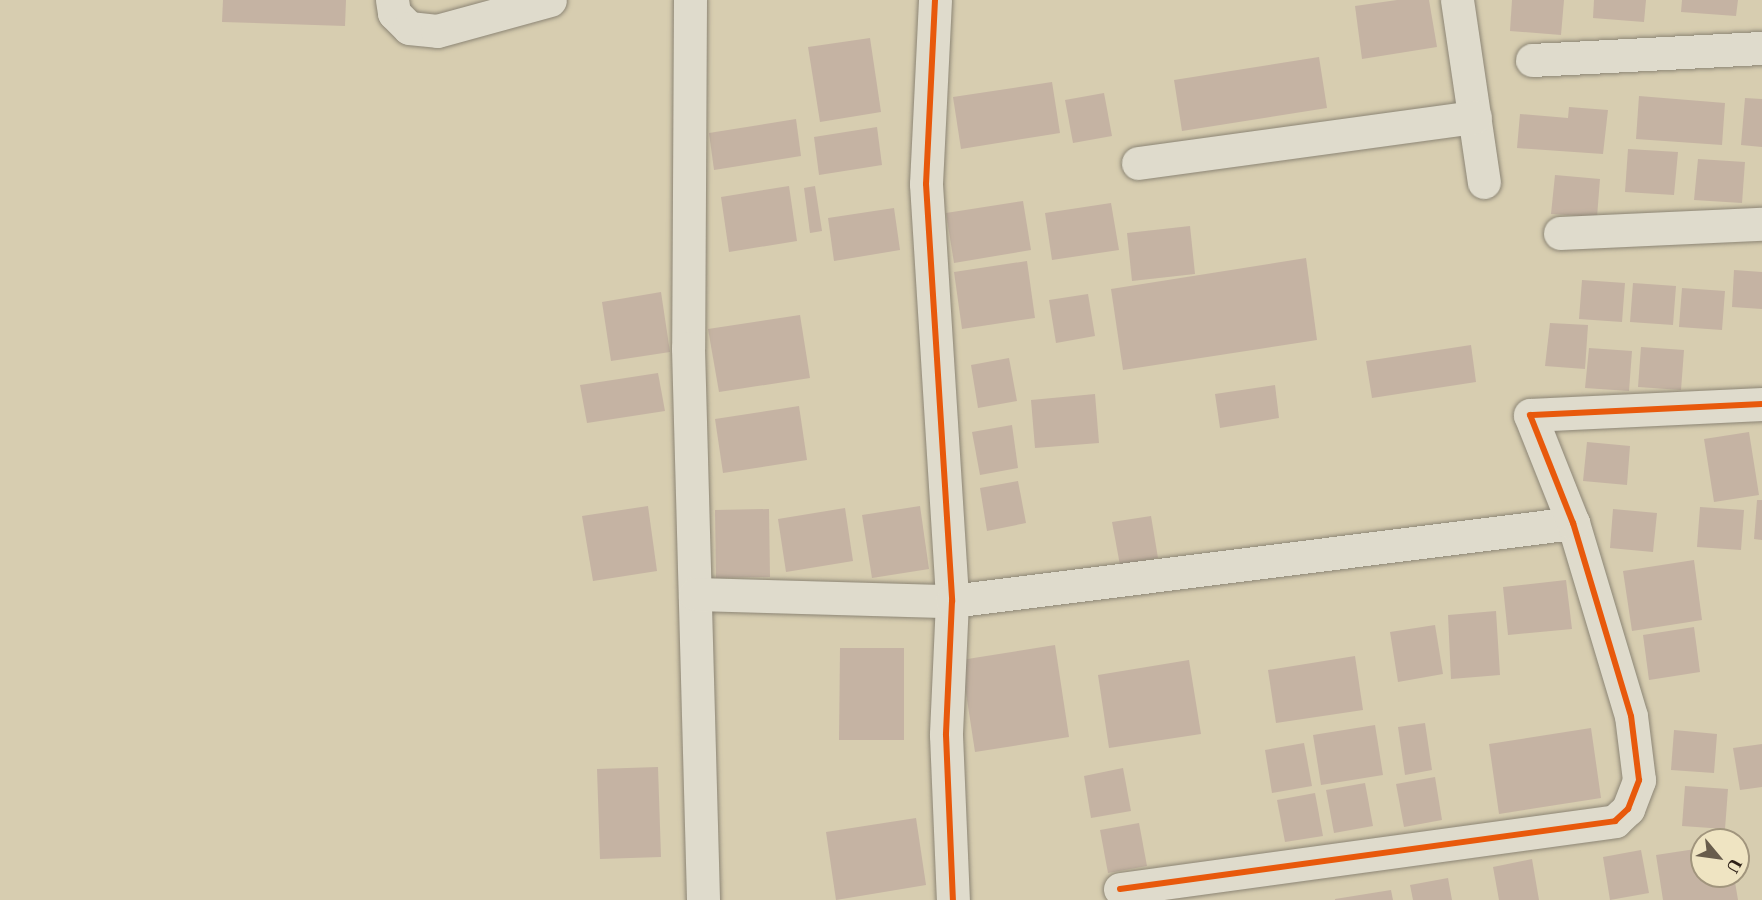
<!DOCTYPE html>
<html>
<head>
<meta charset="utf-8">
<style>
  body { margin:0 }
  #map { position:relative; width:1762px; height:900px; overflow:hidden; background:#d7cdb0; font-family:"Libre Caslon Text",serif }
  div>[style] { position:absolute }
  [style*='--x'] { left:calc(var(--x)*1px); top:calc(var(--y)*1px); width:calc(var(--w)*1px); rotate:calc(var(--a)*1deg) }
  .building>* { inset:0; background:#c5b3a3 }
  .roads { filter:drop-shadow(0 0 2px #8c8575) drop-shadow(0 0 2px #8c8575) }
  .street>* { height:33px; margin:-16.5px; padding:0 16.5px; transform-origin:16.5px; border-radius:16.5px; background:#dfdbcc }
  .cycleway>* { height:6px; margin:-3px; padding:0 3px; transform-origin:3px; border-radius:3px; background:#e8590c }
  span { translate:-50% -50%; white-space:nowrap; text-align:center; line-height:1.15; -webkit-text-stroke:5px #efe4c2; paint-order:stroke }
  .north { position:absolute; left:1690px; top:828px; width:60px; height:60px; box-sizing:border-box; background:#efe4c2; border:2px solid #a1957d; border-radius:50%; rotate:119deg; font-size:16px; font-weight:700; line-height:24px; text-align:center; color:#2c1f16 }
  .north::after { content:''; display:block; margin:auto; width:21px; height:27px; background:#685c4c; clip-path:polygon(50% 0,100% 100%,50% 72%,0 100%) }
</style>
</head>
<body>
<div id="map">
  <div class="building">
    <i style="clip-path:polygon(223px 0,346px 0,345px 26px,222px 22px)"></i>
    <i style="clip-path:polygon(1397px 0,1429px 0,1437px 47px,1362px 59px,1355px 6px)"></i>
    <i style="clip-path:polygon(1512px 0,1564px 0,1561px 35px,1510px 31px)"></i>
    <i style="clip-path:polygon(1594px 0,1646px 0,1644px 22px,1593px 18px)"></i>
    <i style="clip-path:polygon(1682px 0,1738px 0,1736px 16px,1681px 12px)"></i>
    <i style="clip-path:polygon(870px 38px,881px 112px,820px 122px,808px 47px)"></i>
    <i style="clip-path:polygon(1319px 57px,1327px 108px,1182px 131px,1174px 80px)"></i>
    <i style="clip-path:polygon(1052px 82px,1060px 133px,961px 149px,953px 97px)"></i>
    <i style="clip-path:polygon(1104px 93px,1112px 136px,1073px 143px,1065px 100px)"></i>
    <i style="clip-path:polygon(1639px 96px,1725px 103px,1722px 145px,1636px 139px)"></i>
    <i style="clip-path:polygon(1745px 98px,1762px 99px,1762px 147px,1741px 145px)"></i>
    <i style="clip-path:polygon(1569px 107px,1608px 110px,1603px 154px,1517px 148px,1520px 114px,1568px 118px)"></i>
    <i style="clip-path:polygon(796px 119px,801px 156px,714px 170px,709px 133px)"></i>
    <i style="clip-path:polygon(877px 127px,882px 165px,819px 175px,814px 137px)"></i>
    <i style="clip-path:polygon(1628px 149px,1678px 152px,1674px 195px,1625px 192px)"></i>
    <i style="clip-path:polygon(1698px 159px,1745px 162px,1742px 203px,1694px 200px)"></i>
    <i style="clip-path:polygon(1555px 175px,1600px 179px,1597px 217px,1551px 214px)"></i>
    <i style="clip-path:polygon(789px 186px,797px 241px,729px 252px,721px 197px)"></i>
    <i style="clip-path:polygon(815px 186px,822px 231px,810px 233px,804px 188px)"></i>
    <i style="clip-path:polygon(1023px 201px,1031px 250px,954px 263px,946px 213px)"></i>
    <i style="clip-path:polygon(1111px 203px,1119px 250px,1052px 260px,1045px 213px)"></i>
    <i style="clip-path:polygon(894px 208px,900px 250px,834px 261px,828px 218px)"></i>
    <i style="clip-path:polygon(1190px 226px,1195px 274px,1132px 281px,1127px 233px)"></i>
    <i style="clip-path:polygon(1306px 258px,1317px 340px,1123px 370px,1111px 289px)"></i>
    <i style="clip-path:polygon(1027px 261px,1035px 318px,962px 329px,954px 272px)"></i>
    <i style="clip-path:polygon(1734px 270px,1762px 272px,1762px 309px,1732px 307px)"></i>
    <i style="clip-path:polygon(1582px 280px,1625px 283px,1622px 322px,1579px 319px)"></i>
    <i style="clip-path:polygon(1633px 283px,1676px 286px,1673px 325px,1630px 322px)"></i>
    <i style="clip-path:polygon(1682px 288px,1725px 291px,1722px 330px,1679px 327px)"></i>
    <i style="clip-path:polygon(661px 292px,670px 352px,611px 361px,602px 302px)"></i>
    <i style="clip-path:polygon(1088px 294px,1095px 336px,1056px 343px,1049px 300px)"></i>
    <i style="clip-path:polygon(800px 315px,810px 378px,719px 392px,708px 329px)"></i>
    <i style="clip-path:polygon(1550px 323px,1588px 325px,1585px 369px,1545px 366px)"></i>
    <i style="clip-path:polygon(1471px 345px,1476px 382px,1372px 398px,1366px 361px)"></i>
    <i style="clip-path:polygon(1641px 347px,1684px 350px,1681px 390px,1638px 387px)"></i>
    <i style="clip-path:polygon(1589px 348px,1632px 351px,1629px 391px,1585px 388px)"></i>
    <i style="clip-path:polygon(1009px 358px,1017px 401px,978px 408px,971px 365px)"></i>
    <i style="clip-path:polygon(658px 373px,665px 411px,587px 423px,580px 385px)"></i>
    <i style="clip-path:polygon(1275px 385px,1279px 418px,1220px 428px,1215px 394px)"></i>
    <i style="clip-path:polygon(1095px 394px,1099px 443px,1035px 448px,1031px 400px)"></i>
    <i style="clip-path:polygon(799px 406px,807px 460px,723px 473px,715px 419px)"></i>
    <i style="clip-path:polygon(1012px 425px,1018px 468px,980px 475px,972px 432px)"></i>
    <i style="clip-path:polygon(1749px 432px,1759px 495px,1714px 502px,1704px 439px)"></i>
    <i style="clip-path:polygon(1587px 442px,1630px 446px,1627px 485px,1583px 481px)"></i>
    <i style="clip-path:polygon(1018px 481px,1026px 523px,987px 531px,980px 488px)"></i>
    <i style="clip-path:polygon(1757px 500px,1762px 500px,1762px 540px,1754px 539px)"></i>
    <i style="clip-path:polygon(648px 506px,657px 571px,593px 581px,582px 516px)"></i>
    <i style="clip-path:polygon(920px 506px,929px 569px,872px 578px,862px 515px)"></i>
    <i style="clip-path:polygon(1700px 507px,1744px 510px,1741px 550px,1697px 547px)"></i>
    <i style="clip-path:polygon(845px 508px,853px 561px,786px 572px,778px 519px)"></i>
    <i style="clip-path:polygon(769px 509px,770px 577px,716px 578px,715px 510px)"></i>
    <i style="clip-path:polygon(1613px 509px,1657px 513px,1653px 552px,1610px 548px)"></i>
    <i style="clip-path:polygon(1151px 516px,1158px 558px,1120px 565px,1112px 522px)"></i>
    <i style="clip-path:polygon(1694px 560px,1702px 620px,1632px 631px,1623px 571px)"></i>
    <i style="clip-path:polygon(1566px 580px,1572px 629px,1508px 635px,1503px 587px)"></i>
    <i style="clip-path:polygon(1496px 611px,1500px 675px,1451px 679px,1448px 615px)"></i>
    <i style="clip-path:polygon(1435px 625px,1443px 674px,1398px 682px,1390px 632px)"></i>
    <i style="clip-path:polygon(1694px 627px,1700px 672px,1649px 680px,1643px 635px)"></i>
    <i style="clip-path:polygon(1055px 645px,1069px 737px,975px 752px,961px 660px)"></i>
    <i style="clip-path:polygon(840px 648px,904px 648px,904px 740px,839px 740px)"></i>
    <i style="clip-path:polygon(1355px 656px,1363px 710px,1276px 723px,1268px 670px)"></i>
    <i style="clip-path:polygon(1189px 660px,1201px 734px,1109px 748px,1098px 675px)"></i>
    <i style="clip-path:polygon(1425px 723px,1432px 770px,1405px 775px,1398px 727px)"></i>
    <i style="clip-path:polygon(1375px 725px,1383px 775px,1321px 785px,1313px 735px)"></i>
    <i style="clip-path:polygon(1591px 728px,1601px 798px,1499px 814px,1489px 744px)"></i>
    <i style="clip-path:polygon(1674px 730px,1717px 734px,1714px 773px,1671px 770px)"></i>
    <i style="clip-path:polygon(1304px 743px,1312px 786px,1272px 793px,1265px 750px)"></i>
    <i style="clip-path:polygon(1762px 744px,1762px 787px,1740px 790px,1733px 748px)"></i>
    <i style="clip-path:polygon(658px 767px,661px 857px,600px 859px,597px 769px)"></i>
    <i style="clip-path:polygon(1123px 768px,1131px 811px,1091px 818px,1084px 776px)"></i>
    <i style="clip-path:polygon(1435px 777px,1442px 820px,1404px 827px,1396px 784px)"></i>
    <i style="clip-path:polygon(1365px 783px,1373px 826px,1334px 833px,1326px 790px)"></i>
    <i style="clip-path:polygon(1685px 786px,1728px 789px,1725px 829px,1682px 826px)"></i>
    <i style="clip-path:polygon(1315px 793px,1323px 836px,1285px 842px,1277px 800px)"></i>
    <i style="clip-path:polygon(916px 818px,926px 885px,836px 900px,826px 832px)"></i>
    <i style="clip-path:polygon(1139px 823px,1147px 866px,1108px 873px,1100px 830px)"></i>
    <i style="clip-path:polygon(1702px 848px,1702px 876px,1734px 876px,1738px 900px,1663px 900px,1656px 855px)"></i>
    <i style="clip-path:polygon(1641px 850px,1649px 893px,1610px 900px,1603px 857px)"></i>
    <i style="clip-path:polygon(1532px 859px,1539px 900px,1499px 900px,1493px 867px)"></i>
    <i style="clip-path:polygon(1448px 878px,1452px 900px,1413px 900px,1410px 885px)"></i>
    <i style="clip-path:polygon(1391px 890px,1393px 900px,1335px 900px,1335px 899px)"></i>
  </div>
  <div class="roads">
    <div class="street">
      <i style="--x:392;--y:0;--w:13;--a:81"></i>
      <i style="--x:394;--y:13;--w:21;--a:45"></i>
      <i style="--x:409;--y:28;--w:28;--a:6"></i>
      <i style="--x:437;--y:31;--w:117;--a:-15.3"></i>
      <i style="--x:690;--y:0;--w:348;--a:90.3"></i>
      <i style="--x:688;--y:348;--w:552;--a:88.44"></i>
      <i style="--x:935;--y:0;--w:184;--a:92.8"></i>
      <i style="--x:926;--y:184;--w:418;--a:86.4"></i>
      <i style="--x:952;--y:601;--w:134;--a:92.6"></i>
      <i style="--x:946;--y:735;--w:165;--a:87.6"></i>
      <i style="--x:1457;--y:0;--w:184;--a:81.6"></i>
      <i style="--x:1532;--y:60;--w:230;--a:-3"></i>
      <i style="--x:1138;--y:163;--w:340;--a:-7.8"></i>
      <i style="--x:1560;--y:233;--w:202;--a:-2.6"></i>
      <i style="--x:695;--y:594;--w:257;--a:1.6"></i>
      <i style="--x:952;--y:601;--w:626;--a:-7.16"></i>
      <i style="--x:1120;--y:889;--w:500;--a:-7.8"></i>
      <i style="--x:1615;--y:821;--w:18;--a:-43"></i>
      <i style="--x:1628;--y:809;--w:31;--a:-69"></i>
      <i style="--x:1639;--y:780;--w:64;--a:-97.1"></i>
      <i style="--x:1631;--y:716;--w:202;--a:-106.7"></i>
      <i style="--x:1573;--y:523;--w:116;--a:-111.7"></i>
      <i style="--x:1530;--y:415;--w:232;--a:-2.7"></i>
    </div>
  </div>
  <div class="cycleway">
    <i style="--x:935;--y:0;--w:184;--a:92.8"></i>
    <i style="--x:926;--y:184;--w:418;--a:86.4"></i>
    <i style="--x:952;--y:601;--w:134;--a:92.6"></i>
    <i style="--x:946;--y:735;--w:165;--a:87.6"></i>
    <i style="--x:1120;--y:889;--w:500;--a:-7.8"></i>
    <i style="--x:1615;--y:821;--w:18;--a:-43"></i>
    <i style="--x:1628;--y:809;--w:31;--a:-69"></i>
    <i style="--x:1639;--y:780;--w:64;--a:-97.1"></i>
    <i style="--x:1631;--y:716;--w:202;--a:-106.7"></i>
    <i style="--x:1573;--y:523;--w:116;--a:-111.7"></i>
    <i style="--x:1530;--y:415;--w:232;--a:-2.7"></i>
  </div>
  <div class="north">U</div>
</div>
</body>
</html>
